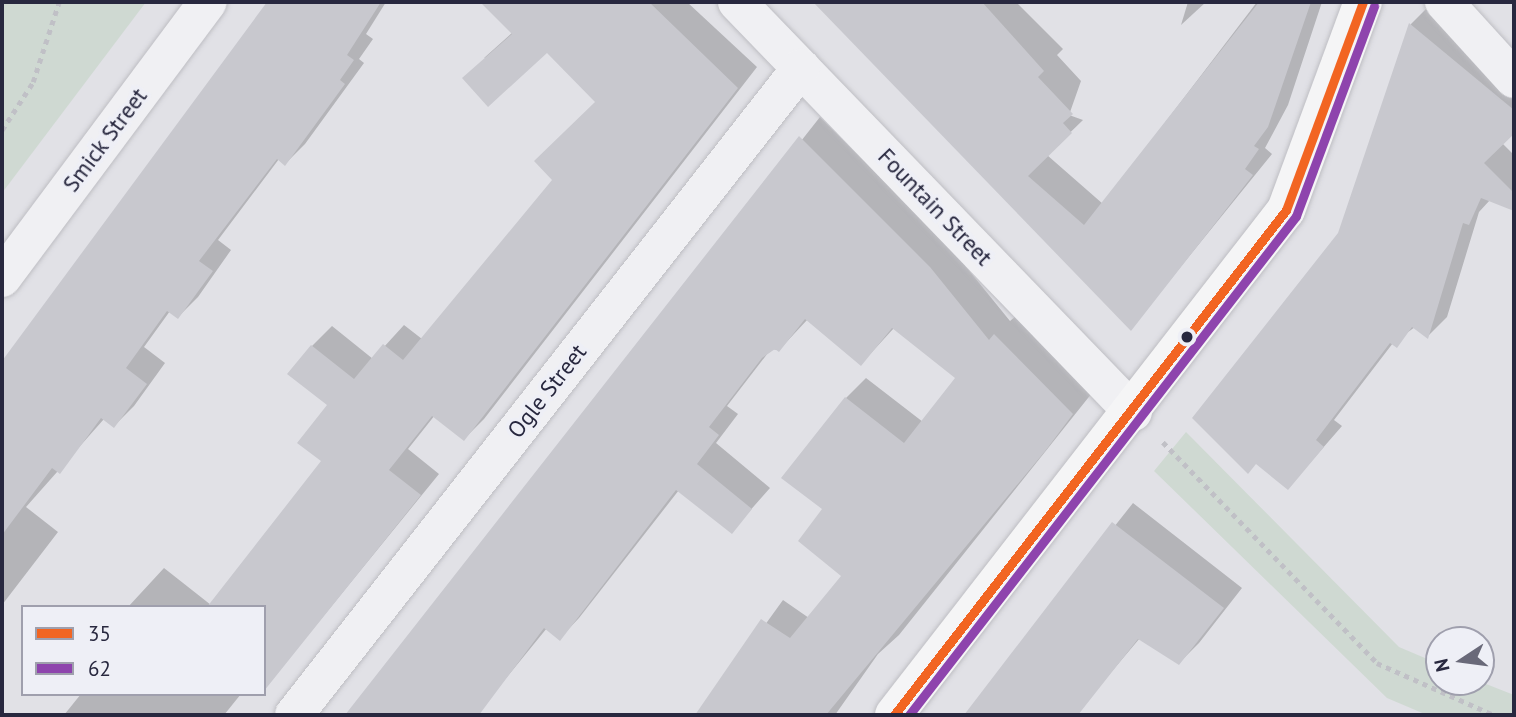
<!DOCTYPE html>
<html>
<head>
<meta charset="utf-8">
<style>
  body { margin:0 }
  #map { position:relative; width:1516px; height:717px; overflow:hidden; background:#e1e1e6; font-family:"PT Sans",sans-serif }
  div>[style] { position:absolute }
  [style*='--x'] { left:calc(var(--x)*1px); top:calc(var(--y)*1px); width:calc(var(--w)*1px); rotate:calc(var(--a)*1deg) }
  .green>* { inset:0; background:#cfd9d2 }
  .shadow>* { inset:0; background:#0003 }
  .building>* { inset:0; background:#c8c8ce }
  .path>* { height:4.5px; margin-top:-2.25px; transform-origin:0; background:repeating-linear-gradient(90deg,#c0c0c6 0 5px,transparent 0 10px) }
  .roads { filter:drop-shadow(0 0 2px #bebec3) drop-shadow(0 0 2px #bebec3) }
  .street>* { height:38px; margin:-19px; padding:0 19px; transform-origin:19px; border-radius:19px; background:#f0f0f3 }
  .secondary>* { height:38px; margin:-19px; padding:0 19px; transform-origin:19px; border-radius:19px; background:#f5f5f6 }
  .bus-1>* { height:9px; margin:-4.5px; padding:0 4.5px; transform-origin:4.5px; border-radius:4.5px; background:#f26522 }
  .bus-2>* { height:9px; margin:-4.5px; padding:0 4.5px; transform-origin:4.5px; border-radius:4.5px; background:#8e44ad }
  .dots>* { width:19px; height:19px; translate:-50% -50%; box-sizing:border-box; border:4px solid #eeeff6; border-radius:50% }
  span { translate:-50% -50%; white-space:nowrap; text-align:center; line-height:1.15; -webkit-text-stroke:7px #eeeff6; paint-order:stroke }
  .street-label { font-size:23px; color:#28283f }
  .frame { position:absolute; inset:0; border:4px solid #28283f; pointer-events:none }
  .legend { position:absolute; left:21px; top:605px; width:245px; height:91px; box-sizing:border-box; background:#eeeff6; border:2px solid #9f9fad; margin:0; padding:9px 12px; list-style:none; font-size:21px; color:#28283f }
  .legend li { display:flex; align-items:center; gap:14px; height:35px }
  .legend b { width:35px; border:2px solid #9f9fad }
  .north { position:absolute; left:1425px; top:626px; width:70px; height:70px; box-sizing:border-box; background:#eeeff6; border:2px solid #9f9fad; border-radius:50%; rotate:257deg; font-size:19px; font-weight:700; line-height:28px; text-align:center; color:#28283f }
  .north::after { content:''; display:block; margin:auto; width:24px; height:32px; background:#696979; clip-path:polygon(50% 0,100% 100%,50% 72%,0 100%) }
</style>
</head>
<body>
<div id="map">
  <div class="green">
    <i style="clip-path:polygon(2px 2px,146px 2px,2px 193px)"></i>
    <i style="clip-path:polygon(1186px 432px,1399px 647px,1439px 664px,1439px 682px,1481px 682px,1514px 695px,1514px 715px,1427px 715px,1387px 698px,1154px 471px)"></i>
  </div>
  <div class="shadow">
    <i style="clip-path:polygon(268px 2px,386px 2px,366px 34px,373px 39px,359px 59px,364px 63px,305px 144px,285px 164px,279px 159px,218px 240px,231px 250px,198px 297px,178px 317px,170px 311px,144px 347px,165px 363px,134px 406px,114px 426px,104px 419px,26px 507px,58px 532px,2px 605px,2px 363px)"></i>
    <i style="clip-path:polygon(483px 2px,687px 2px,757px 67px,484px 419px,464px 439px,435px 415px,408px 449px,439px 474px,268px 684px,264px 607px,128px 607px,164px 568px,211px 605px,323px 461px,329px 405px,312px 346px,332px 326px,373px 359px,404px 325px,422px 339px,555px 180px,598px 102px,547px 51px,484px 58px,513px 32px)"></i>
    <i style="clip-path:polygon(815px 2px,1016px 2px,1063px 49px,1057px 55px,1081px 81px,1069px 115px,1083px 120px,1047px 155px,1103px 204px,1257px 2px,1322px 2px,1288px 105px,1265px 148px,1272px 154px,1131px 328px)"></i>
    <i style="clip-path:polygon(1188px 2px,1206px 2px,1181px 25px)"></i>
    <i style="clip-path:polygon(1430px 5px,1514px 71px,1514px 132px,1502px 143px,1514px 155px,1514px 209px,1490px 200px,1479px 212px,1447px 317px,1428px 336px,1415px 327px,1393px 343px,1334px 420px,1342px 426px,1288px 488px,1340px 234px,1411px 24px)"></i>
    <i style="clip-path:polygon(820px 117px,950px 247px,1010px 321px,1016px 316px,1092px 393px,899px 635px,878px 654px,835px 715px,700px 715px,783px 600px,809px 618px,844px 576px,824px 509px,846px 398px,866px 378px,923px 422px,957px 377px,894px 328px,861px 364px,808px 319px,779px 350px,771px 349px,727px 406px,738px 414px,716px 443px,770px 488px,732px 531px,679px 490px,579px 618px,560px 638px,547px 628px,480px 710px,348px 715px)"></i>
    <i style="clip-path:polygon(1133px 503px,1242px 588px,1199px 643px,1179px 663px,1140px 638px,1075px 715px,965px 715px)"></i>
    <i style="clip-path:polygon(81px 694px,241px 694px,224px 715px,64px 715px)"></i>
  </div>
  <div class="building">
    <i style="clip-path:polygon(267px 2px,381px 2px,347px 55px,354px 60px,340px 80px,345px 84px,285px 166px,277px 159px,199px 261px,213px 271px,178px 319px,167px 311px,126px 368px,147px 384px,114px 428px,101px 418px,60px 474px,52px 468px,2px 535px,2px 361px)"></i>
    <i style="clip-path:polygon(480px 2px,649px 2px,738px 88px,464px 441px,432px 416px,389px 470px,421px 495px,264px 691px,264px 607px,207px 607px,321px 461px,297px 443px,327px 405px,287px 374px,311px 345px,354px 379px,383px 344px,403px 360px,552px 180px,534px 161px,595px 102px,547px 53px,488px 107px,462px 78px,512px 34px)"></i>
    <i style="clip-path:polygon(813px 2px,982px 2px,1044px 71px,1038px 77px,1073px 114px,1063px 123px,1072px 133px,1028px 176px,1084px 225px,1259px 2px,1311px 2px,1268px 127px,1254px 146px,1259px 149px,1245px 169px,1253px 175px,1131px 331px)"></i>
    <i style="clip-path:polygon(1409px 23px,1514px 110px,1514px 134px,1484px 163px,1514px 193px,1514px 211px,1481px 198px,1469px 225px,1463px 223px,1428px 339px,1412px 327px,1397px 348px,1390px 343px,1316px 440px,1324px 447px,1288px 490px,1256px 464px,1248px 474px,1192px 418px,1338px 233px)"></i>
    <i style="clip-path:polygon(799px 136px,930px 267px,989px 340px,994px 334px,1073px 414px,1046px 450px,826px 715px,695px 715px,761px 619px,790px 638px,841px 576px,798px 541px,822px 509px,781px 478px,845px 397px,904px 443px,955px 378px,892px 328px,861px 366px,805px 319px,779px 352px,775px 349px,762px 358px,709px 427px,719px 435px,697px 464px,752px 509px,732px 534px,676px 490px,560px 641px,544px 628px,479px 715px,345px 715px)"></i>
    <i style="clip-path:polygon(1112px 522px,1224px 608px,1179px 665px,1138px 639px,1078px 715px,964px 715px)"></i>
  </div>
  <div class="path">
    <i style="--x:2;--y:130;--w:57;--a:-57.1"></i>
    <i style="--x:33;--y:82;--w:84;--a:-72"></i>
    <i style="--x:1163;--y:442;--w:308;--a:45.9"></i>
    <i style="--x:1377;--y:663;--w:128;--a:24"></i>
  </div>
  <div class="roads">
    <div class="street">
      <i style="--x:737;--y:2;--w:570;--a:46"></i>
      <i style="--x:1444;--y:2;--w:104;--a:47.7"></i>
      <i style="--x:2;--y:278;--w:344;--a:-53.3"></i>
      <i style="--x:294;--y:715;--w:822;--a:-51.92"></i>
    </div>
    <div class="secondary">
      <i style="--x:894;--y:715;--w:639;--a:-52.18"></i>
      <i style="--x:1286;--y:210;--w:222;--a:-69.7"></i>
    </div>
  </div>
  <div class="bus-1">
    <i style="--x:894;--y:715;--w:639;--a:-52.18"></i>
    <i style="--x:1286;--y:210;--w:222;--a:-69.7"></i>
  </div>
  <div class="bus-2">
    <i style="--x:909;--y:715;--w:631;--a:-52.2"></i>
    <i style="--x:1296;--y:216;--w:224;--a:-69.6"></i>
  </div>
  <div class="dots">
    <i style="left:1187px;top:337px;background:#28283f"></i>
  </div>
  <div class="street-label">
    <span style="left:105px;top:140px;rotate:-53deg">Smick Street</span>
    <span style="left:935px;top:207px;rotate:46deg">Fountain Street</span>
    <span style="left:547px;top:391px;rotate:-52deg">Ogle Street</span>
  </div>
  <div class="frame"></div>
  <ul class="legend">
  <li><b style="height:9px;background:#f26522"></b>35</li>
  <li><b style="height:9px;background:#8e44ad"></b>62</li>
  </ul>
  <div class="north">N</div>
</div>
</body>
</html>
